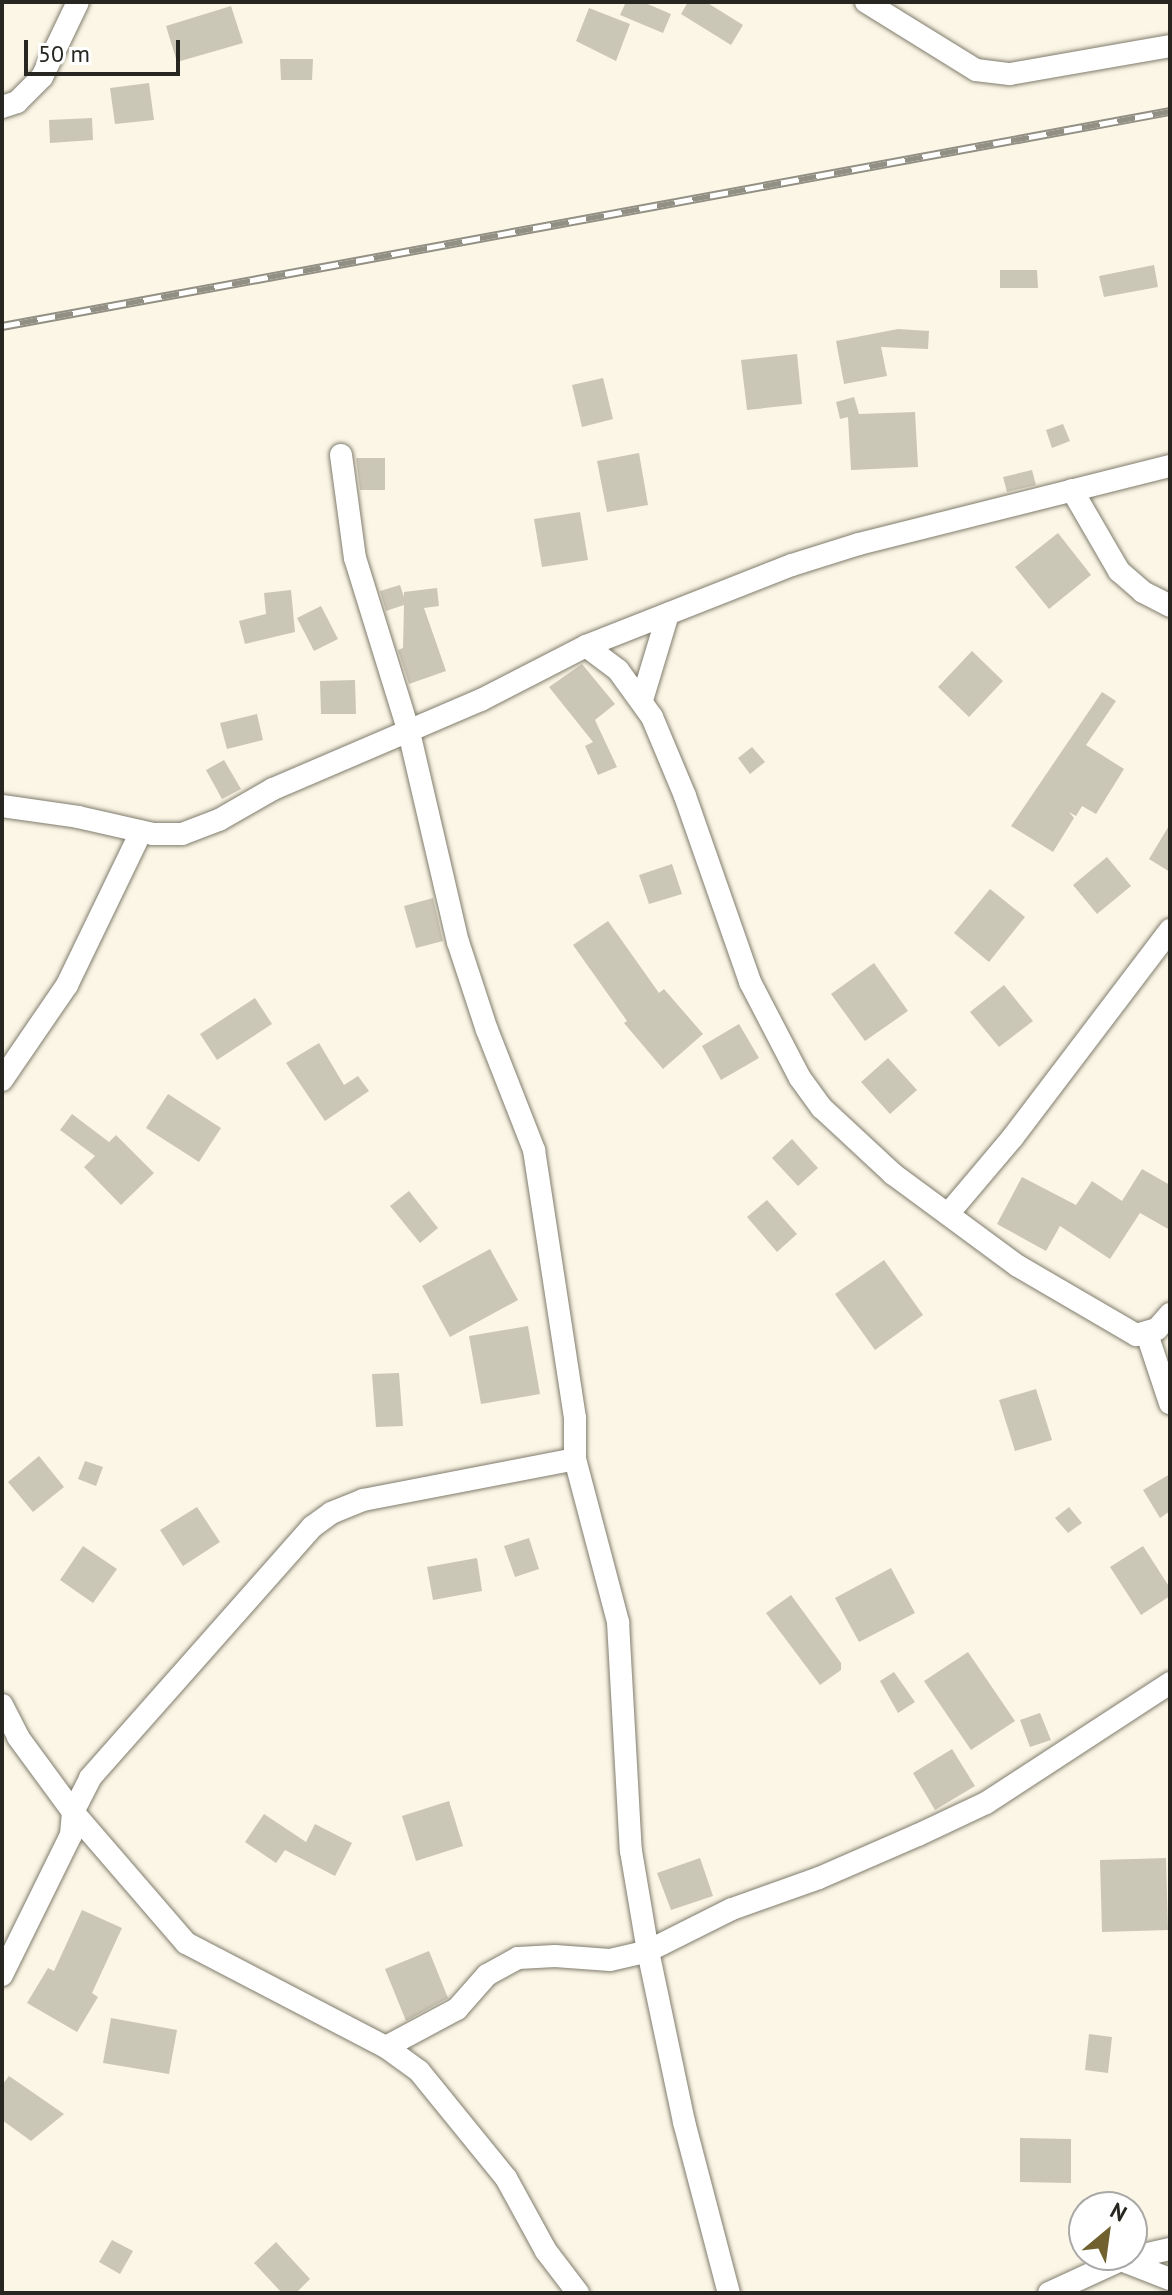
<!DOCTYPE html>
<html>
<head>
<meta charset="utf-8">
<style>
  body { margin:0 }
  #map { position:relative; width:1172px; height:2295px; overflow:hidden; background:#fbf6e6; font-family:"PT Sans",sans-serif }
  div>[style] { position:absolute }
  [style*='--x'] { left:calc(var(--x)*1px); top:calc(var(--y)*1px); width:calc(var(--w)*1px); rotate:calc(var(--a)*1deg) }
  .building>* { inset:0; background:#cbc7b7 }
  .roads { filter:drop-shadow(0 0 2px #807c6d) drop-shadow(0 0 2px #807c6d) }
  .minor>* { height:22px; margin:-11px; padding:0 11px; transform-origin:11px; border-radius:11px; background:#fff }
  .rail>* { height:9px; margin-top:-4.5px; transform-origin:0; background:repeating-linear-gradient(90deg,#fff 0 18px,#928f84 0 36px); box-sizing:border-box; border-block:2px solid #928f84 }
  span { translate:-50% -50%; white-space:nowrap; text-align:center; line-height:1.15; -webkit-text-stroke:6px #fff; paint-order:stroke }
  .frame { position:absolute; inset:0; border:4px solid #272620; pointer-events:none }
  .north { position:absolute; left:1068px; top:2191px; width:80px; height:80px; box-sizing:border-box; background:#fff; border:2px solid #a9a8a6; border-radius:50%; rotate:29deg; font-size:22px; font-weight:700; line-height:32px; text-align:center; color:#272620 }
  .north::after { content:''; display:block; margin:auto; width:28px; height:36px; background:#70612e; clip-path:polygon(50% 0,100% 100%,50% 72%,0 100%) }
  .scale { position:absolute; left:24px; top:40px; width:156px; height:36px; box-sizing:border-box; border:4px solid #272620; border-top:0; padding-left:10px; font-size:24px; line-height:28px; white-space:nowrap; color:#272620; -webkit-text-stroke:6px #fff; paint-order:stroke }
</style>
</head>
<body>
<div id="map">
  <div class="building">
    <i style="clip-path:polygon(626px 2px,643px 2px,671px 14px,663px 33px,620px 15px)"></i>
    <i style="clip-path:polygon(688px 2px,706px 2px,743px 25px,731px 45px,681px 14px)"></i>
    <i style="clip-path:polygon(231px 6px,243px 43px,177px 62px,166px 26px)"></i>
    <i style="clip-path:polygon(589px 8px,630px 24px,616px 61px,576px 41px)"></i>
    <i style="clip-path:polygon(280px 59px,313px 59px,312px 80px,281px 80px)"></i>
    <i style="clip-path:polygon(149px 83px,154px 120px,115px 124px,110px 88px)"></i>
    <i style="clip-path:polygon(92px 118px,93px 140px,50px 143px,49px 120px)"></i>
    <i style="clip-path:polygon(1154px 265px,1158px 287px,1104px 297px,1099px 276px)"></i>
    <i style="clip-path:polygon(1000px 270px,1037px 270px,1038px 288px,1000px 288px)"></i>
    <i style="clip-path:polygon(898px 329px,929px 331px,928px 349px,881px 347px,887px 376px,844px 384px,836px 341px)"></i>
    <i style="clip-path:polygon(797px 354px,802px 404px,747px 410px,741px 360px)"></i>
    <i style="clip-path:polygon(603px 378px,613px 419px,582px 427px,572px 385px)"></i>
    <i style="clip-path:polygon(854px 397px,859px 414px,915px 412px,918px 467px,851px 470px,848px 417px,840px 419px,836px 402px)"></i>
    <i style="clip-path:polygon(1063px 424px,1070px 441px,1052px 448px,1046px 430px)"></i>
    <i style="clip-path:polygon(639px 453px,648px 505px,607px 512px,597px 461px)"></i>
    <i style="clip-path:polygon(356px 458px,385px 458px,385px 490px,360px 490px)"></i>
    <i style="clip-path:polygon(1032px 470px,1036px 485px,1007px 492px,1003px 477px)"></i>
    <i style="clip-path:polygon(580px 512px,588px 560px,542px 567px,534px 519px)"></i>
    <i style="clip-path:polygon(1058px 533px,1091px 575px,1049px 609px,1015px 567px)"></i>
    <i style="clip-path:polygon(400px 585px,404px 597px,404px 592px,437px 588px,439px 606px,424px 608px,446px 671px,409px 684px,398px 650px,403px 648px,404px 605px,386px 611px,380px 591px)"></i>
    <i style="clip-path:polygon(291px 590px,295px 632px,245px 644px,239px 621px,266px 614px,264px 593px)"></i>
    <i style="clip-path:polygon(321px 606px,338px 639px,314px 651px,297px 618px)"></i>
    <i style="clip-path:polygon(972px 651px,1003px 681px,969px 717px,938px 687px)"></i>
    <i style="clip-path:polygon(582px 664px,615px 704px,595px 720px,617px 767px,598px 775px,585px 746px,593px 742px,549px 687px)"></i>
    <i style="clip-path:polygon(355px 680px,356px 714px,321px 714px,320px 681px)"></i>
    <i style="clip-path:polygon(1102px 692px,1116px 701px,1086px 745px,1124px 769px,1096px 814px,1082px 806px,1076px 816px,1069px 812px,1074px 818px,1053px 852px,1011px 826px)"></i>
    <i style="clip-path:polygon(257px 714px,263px 740px,227px 749px,220px 723px)"></i>
    <i style="clip-path:polygon(752px 747px,765px 762px,750px 774px,738px 758px)"></i>
    <i style="clip-path:polygon(224px 760px,241px 789px,222px 799px,206px 770px)"></i>
    <i style="clip-path:polygon(1170px 824px,1170px 872px,1149px 859px)"></i>
    <i style="clip-path:polygon(1107px 857px,1131px 886px,1097px 914px,1073px 885px)"></i>
    <i style="clip-path:polygon(672px 864px,682px 894px,649px 904px,639px 875px)"></i>
    <i style="clip-path:polygon(990px 889px,1025px 917px,989px 962px,954px 933px)"></i>
    <i style="clip-path:polygon(433px 898px,443px 941px,416px 948px,404px 906px)"></i>
    <i style="clip-path:polygon(608px 921px,659px 993px,664px 989px,703px 1034px,663px 1069px,624px 1023px,627px 1021px,573px 945px)"></i>
    <i style="clip-path:polygon(874px 963px,908px 1011px,865px 1041px,831px 994px)"></i>
    <i style="clip-path:polygon(1004px 985px,1033px 1021px,999px 1047px,970px 1012px)"></i>
    <i style="clip-path:polygon(255px 998px,272px 1024px,217px 1060px,200px 1034px)"></i>
    <i style="clip-path:polygon(739px 1024px,759px 1058px,721px 1080px,702px 1046px)"></i>
    <i style="clip-path:polygon(319px 1043px,344px 1085px,358px 1076px,369px 1091px,325px 1121px,286px 1063px)"></i>
    <i style="clip-path:polygon(888px 1058px,917px 1090px,890px 1114px,861px 1082px)"></i>
    <i style="clip-path:polygon(168px 1094px,221px 1128px,199px 1162px,146px 1128px)"></i>
    <i style="clip-path:polygon(72px 1114px,109px 1142px,116px 1135px,154px 1173px,121px 1205px,84px 1167px,95px 1156px,60px 1130px)"></i>
    <i style="clip-path:polygon(792px 1139px,818px 1168px,798px 1186px,772px 1158px)"></i>
    <i style="clip-path:polygon(1142px 1169px,1170px 1185px,1170px 1230px,1140px 1213px,1110px 1259px,1060px 1226px,1046px 1251px,997px 1224px,1022px 1177px,1076px 1205px,1092px 1181px,1122px 1201px)"></i>
    <i style="clip-path:polygon(409px 1191px,438px 1228px,420px 1243px,390px 1206px)"></i>
    <i style="clip-path:polygon(767px 1200px,797px 1234px,777px 1252px,747px 1217px)"></i>
    <i style="clip-path:polygon(490px 1249px,518px 1300px,450px 1337px,422px 1286px)"></i>
    <i style="clip-path:polygon(884px 1260px,923px 1315px,875px 1350px,835px 1294px)"></i>
    <i style="clip-path:polygon(528px 1326px,540px 1394px,481px 1404px,469px 1336px)"></i>
    <i style="clip-path:polygon(399px 1373px,403px 1426px,376px 1427px,372px 1374px)"></i>
    <i style="clip-path:polygon(1036px 1389px,1052px 1440px,1015px 1451px,999px 1400px)"></i>
    <i style="clip-path:polygon(39px 1456px,64px 1487px,33px 1512px,8px 1482px)"></i>
    <i style="clip-path:polygon(85px 1461px,103px 1467px,96px 1486px,78px 1479px)"></i>
    <i style="clip-path:polygon(1170px 1474px,1170px 1511px,1160px 1518px,1143px 1490px)"></i>
    <i style="clip-path:polygon(197px 1507px,220px 1542px,183px 1566px,160px 1530px)"></i>
    <i style="clip-path:polygon(1069px 1507px,1082px 1523px,1068px 1533px,1055px 1518px)"></i>
    <i style="clip-path:polygon(529px 1538px,539px 1569px,515px 1577px,504px 1546px)"></i>
    <i style="clip-path:polygon(83px 1546px,117px 1569px,93px 1603px,60px 1580px)"></i>
    <i style="clip-path:polygon(1143px 1546px,1170px 1588px,1170px 1596px,1141px 1615px,1110px 1567px)"></i>
    <i style="clip-path:polygon(477px 1558px,482px 1591px,433px 1600px,427px 1567px)"></i>
    <i style="clip-path:polygon(891px 1568px,915px 1613px,859px 1642px,835px 1598px)"></i>
    <i style="clip-path:polygon(791px 1595px,841px 1663px,841px 1670px,820px 1685px,766px 1613px)"></i>
    <i style="clip-path:polygon(968px 1652px,1015px 1721px,971px 1750px,924px 1681px)"></i>
    <i style="clip-path:polygon(894px 1672px,915px 1702px,898px 1713px,880px 1681px)"></i>
    <i style="clip-path:polygon(1040px 1713px,1051px 1740px,1030px 1747px,1020px 1720px)"></i>
    <i style="clip-path:polygon(952px 1749px,975px 1786px,935px 1810px,913px 1773px)"></i>
    <i style="clip-path:polygon(449px 1801px,463px 1846px,416px 1861px,402px 1816px)"></i>
    <i style="clip-path:polygon(264px 1814px,306px 1842px,315px 1824px,352px 1843px,335px 1876px,285px 1850px,276px 1863px,245px 1842px)"></i>
    <i style="clip-path:polygon(700px 1858px,713px 1896px,671px 1910px,657px 1873px)"></i>
    <i style="clip-path:polygon(1166px 1858px,1168px 1930px,1102px 1932px,1100px 1860px)"></i>
    <i style="clip-path:polygon(82px 1910px,122px 1928px,92px 1993px,98px 1997px,77px 2032px,27px 2003px,48px 1968px,54px 1971px)"></i>
    <i style="clip-path:polygon(429px 1951px,448px 1998px,406px 2021px,385px 1969px)"></i>
    <i style="clip-path:polygon(111px 2018px,177px 2030px,169px 2074px,103px 2063px)"></i>
    <i style="clip-path:polygon(1089px 2034px,1112px 2037px,1108px 2073px,1085px 2070px)"></i>
    <i style="clip-path:polygon(9px 2076px,64px 2114px,31px 2141px,2px 2120px,2px 2085px)"></i>
    <i style="clip-path:polygon(1020px 2138px,1071px 2139px,1071px 2183px,1020px 2182px)"></i>
    <i style="clip-path:polygon(112px 2240px,133px 2251px,120px 2274px,99px 2262px)"></i>
    <i style="clip-path:polygon(276px 2242px,310px 2279px,296px 2293px,282px 2293px,254px 2263px)"></i>
  </div>
  <div class="roads">
    <div class="minor">
      <i style="--x:866;--y:2;--w:129;--a:31.7"></i>
      <i style="--x:976;--y:70;--w:34;--a:7"></i>
      <i style="--x:1010;--y:74;--w:162;--a:-9.9"></i>
      <i style="--x:2;--y:107;--w:16;--a:-18"></i>
      <i style="--x:17;--y:102;--w:35;--a:-45"></i>
      <i style="--x:42;--y:77;--w:83;--a:-64.4"></i>
      <i style="--x:341;--y:455;--w:104;--a:82.3"></i>
      <i style="--x:355;--y:558;--w:182;--a:72.8"></i>
      <i style="--x:409;--y:732;--w:216;--a:76.9"></i>
      <i style="--x:458;--y:942;--w:93;--a:71.8"></i>
      <i style="--x:487;--y:1030;--w:129;--a:68.6"></i>
      <i style="--x:534;--y:1150;--w:271;--a:81.3"></i>
      <i style="--x:575;--y:1418;--w:41;--a:90"></i>
      <i style="--x:575;--y:1459;--w:169;--a:75.2"></i>
      <i style="--x:618;--y:1622;--w:229;--a:86.8"></i>
      <i style="--x:631;--y:1851;--w:101;--a:80.4"></i>
      <i style="--x:648;--y:1951;--w:175;--a:78.1"></i>
      <i style="--x:684;--y:2122;--w:177;--a:75.3"></i>
      <i style="--x:1072;--y:490;--w:94;--a:59.9"></i>
      <i style="--x:1119;--y:571;--w:32;--a:41"></i>
      <i style="--x:1143;--y:592;--w:30;--a:27"></i>
      <i style="--x:586;--y:646;--w:40;--a:37"></i>
      <i style="--x:618;--y:670;--w:58;--a:54.1"></i>
      <i style="--x:652;--y:717;--w:86;--a:67.3"></i>
      <i style="--x:685;--y:796;--w:197;--a:70.7"></i>
      <i style="--x:750;--y:982;--w:108;--a:62.5"></i>
      <i style="--x:800;--y:1078;--w:37;--a:54"></i>
      <i style="--x:822;--y:1108;--w:97;--a:42.9"></i>
      <i style="--x:893;--y:1174;--w:155;--a:36.4"></i>
      <i style="--x:1018;--y:1266;--w:137;--a:30.3"></i>
      <i style="--x:1136;--y:1335;--w:22;--a:-16"></i>
      <i style="--x:1157;--y:1329;--w:20;--a:-49"></i>
      <i style="--x:642;--y:700;--w:90;--a:-73.2"></i>
      <i style="--x:2;--y:806;--w:77;--a:8.2"></i>
      <i style="--x:78;--y:817;--w:77;--a:12.8"></i>
      <i style="--x:153;--y:834;--w:29;--a:0"></i>
      <i style="--x:182;--y:834;--w:40;--a:-21"></i>
      <i style="--x:219;--y:820;--w:62;--a:-29.9"></i>
      <i style="--x:273;--y:789;--w:226;--a:-23.2"></i>
      <i style="--x:481;--y:700;--w:118;--a:-27.2"></i>
      <i style="--x:586;--y:646;--w:221;--a:-21.5"></i>
      <i style="--x:792;--y:565;--w:70;--a:-17.4"></i>
      <i style="--x:859;--y:544;--w:321;--a:-14.1"></i>
      <i style="--x:2;--y:1080;--w:115;--a:-55.6"></i>
      <i style="--x:67;--y:985;--w:170;--a:-64.2"></i>
      <i style="--x:948;--y:1214;--w:101;--a:-49.8"></i>
      <i style="--x:1013;--y:1137;--w:260;--a:-52.8"></i>
      <i style="--x:1147;--y:1334;--w:73;--a:71.6"></i>
      <i style="--x:2;--y:1705;--w:36;--a:63"></i>
      <i style="--x:18;--y:1737;--w:93;--a:53.7"></i>
      <i style="--x:73;--y:1812;--w:173;--a:49.2"></i>
      <i style="--x:186;--y:1943;--w:225;--a:27.5"></i>
      <i style="--x:386;--y:2047;--w:41;--a:36"></i>
      <i style="--x:419;--y:2071;--w:138;--a:50.9"></i>
      <i style="--x:506;--y:2178;--w:83;--a:61.3"></i>
      <i style="--x:546;--y:2251;--w:53;--a:52.7"></i>
      <i style="--x:2;--y:1975;--w:156;--a:-63.8"></i>
      <i style="--x:71;--y:1835;--w:23;--a:-85"></i>
      <i style="--x:73;--y:1812;--w:38;--a:-63"></i>
      <i style="--x:90;--y:1778;--w:335;--a:-48.5"></i>
      <i style="--x:312;--y:1527;--w:24;--a:-36"></i>
      <i style="--x:331;--y:1513;--w:35;--a:-22"></i>
      <i style="--x:363;--y:1500;--w:216;--a:-10.9"></i>
      <i style="--x:386;--y:2047;--w:81;--a:-28.2"></i>
      <i style="--x:457;--y:2009;--w:45;--a:-48.6"></i>
      <i style="--x:487;--y:1975;--w:35;--a:-29"></i>
      <i style="--x:518;--y:1958;--w:37;--a:-3"></i>
      <i style="--x:555;--y:1956;--w:55;--a:4.2"></i>
      <i style="--x:610;--y:1960;--w:39;--a:-13"></i>
      <i style="--x:648;--y:1951;--w:94;--a:-26.6"></i>
      <i style="--x:732;--y:1909;--w:92;--a:-19.6"></i>
      <i style="--x:819;--y:1878;--w:108;--a:-23.5"></i>
      <i style="--x:918;--y:1835;--w:75;--a:-25.2"></i>
      <i style="--x:986;--y:1803;--w:220;--a:-33.1"></i>
      <i style="--x:1121;--y:2260;--w:53;--a:21.2"></i>
      <i style="--x:1049;--y:2293;--w:79;--a:-24.6"></i>
      <i style="--x:1121;--y:2260;--w:50;--a:-12.7"></i>
    </div>
  </div>
  <div class="rail">
    <i style="--x:2;--y:326;--w:1188;--a:-10.43"></i>
  </div>
  <div class="frame"></div>
  <div class="north">N</div>
  <div class="scale">50 m</div>
</div>
</body>
</html>
